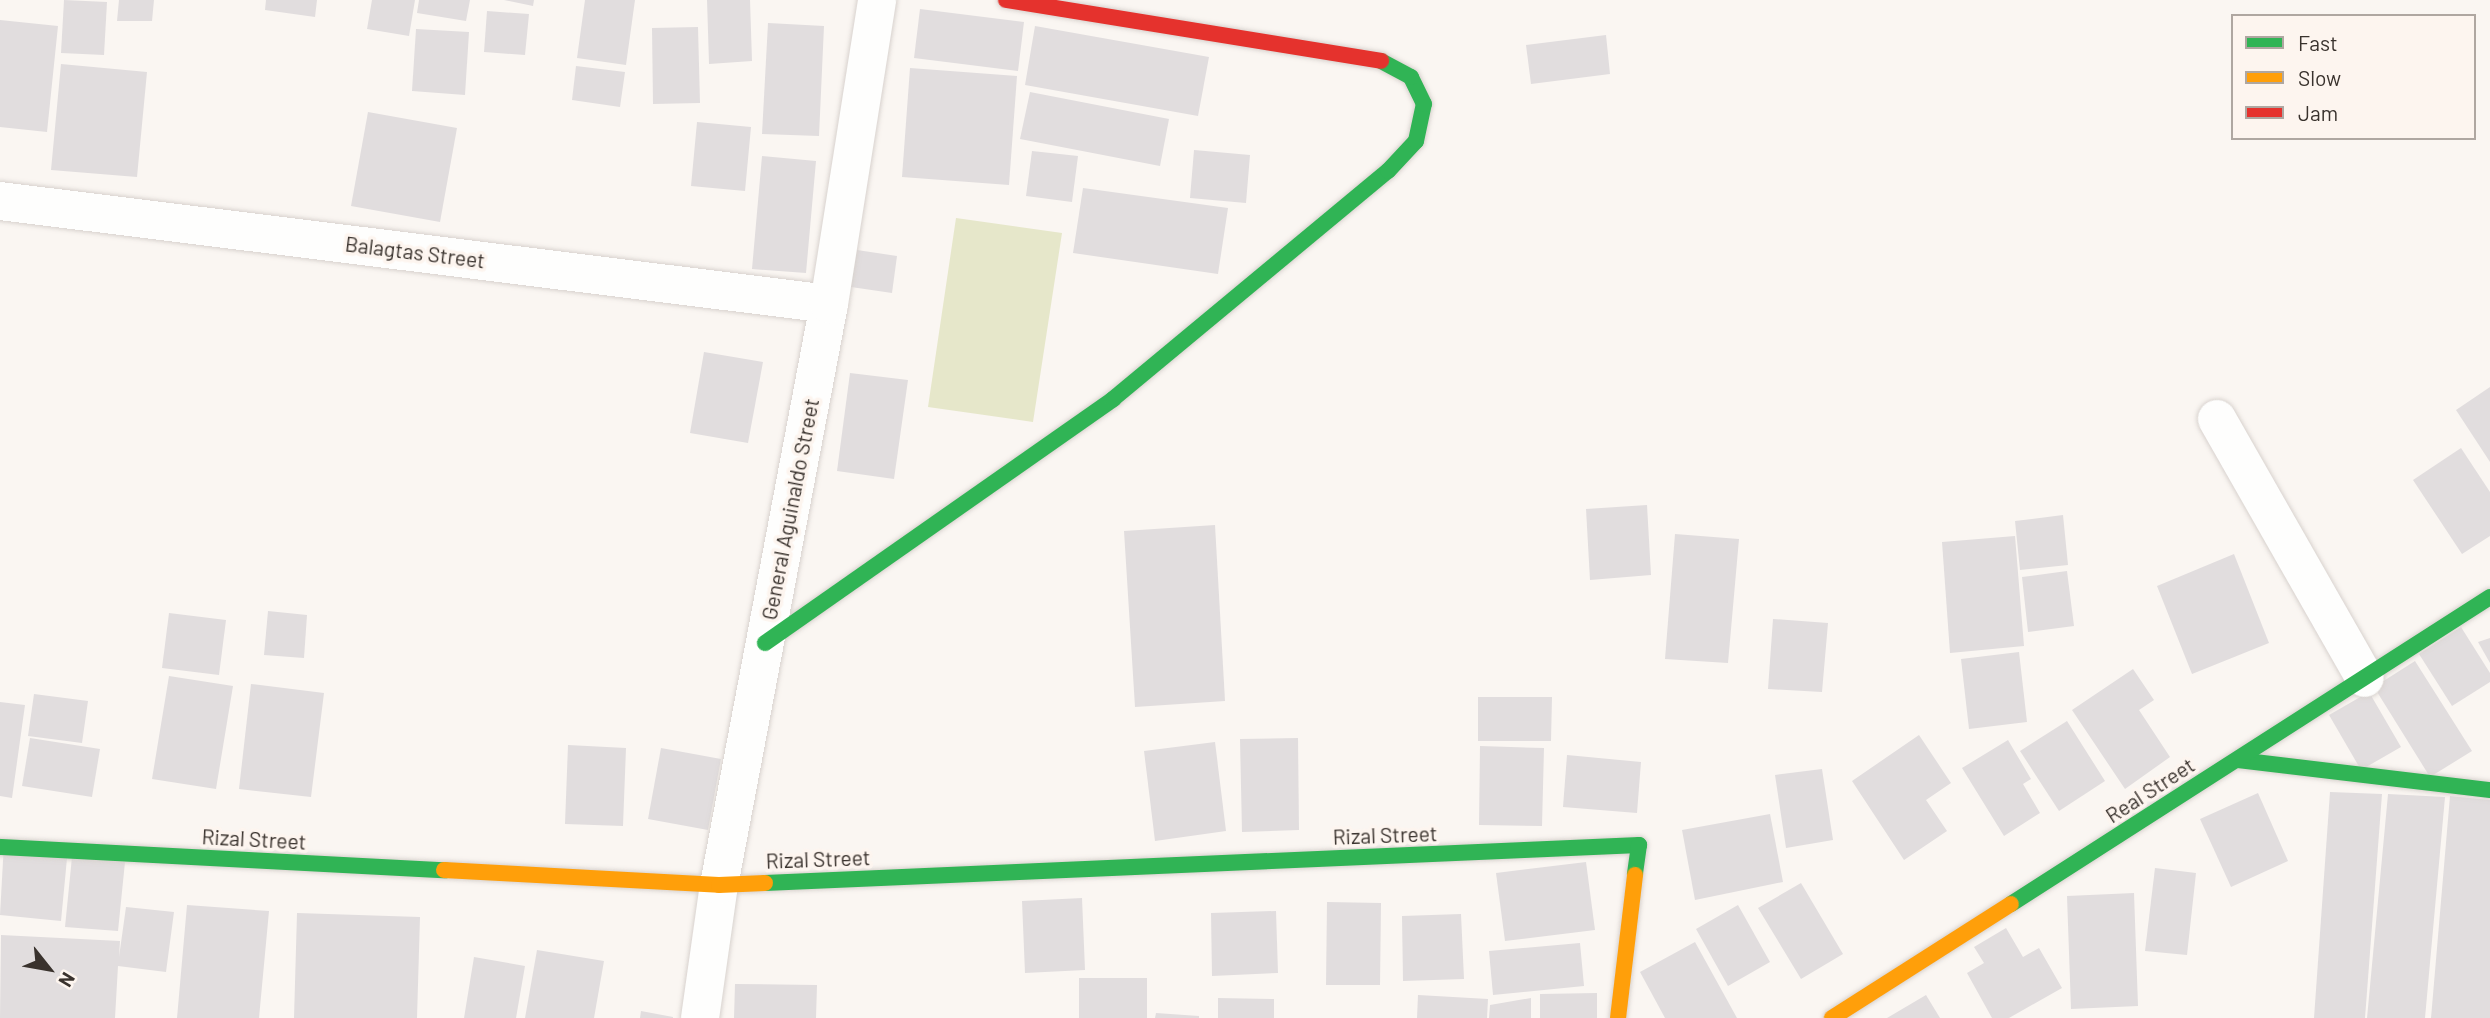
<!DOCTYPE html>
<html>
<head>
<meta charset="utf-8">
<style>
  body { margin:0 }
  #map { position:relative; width:2490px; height:1018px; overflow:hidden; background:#faf6f2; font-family:Barlow,sans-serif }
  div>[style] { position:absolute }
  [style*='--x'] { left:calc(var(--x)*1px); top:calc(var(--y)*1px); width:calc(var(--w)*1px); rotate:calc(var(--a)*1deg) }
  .green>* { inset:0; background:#e6e7ca }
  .building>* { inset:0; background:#e1ddde }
  .roads { filter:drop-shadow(0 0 2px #d8d2ce) drop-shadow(0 0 2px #d8d2ce) }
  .street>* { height:38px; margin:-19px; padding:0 19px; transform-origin:19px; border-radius:19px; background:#fefefd }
  .fast>* { height:16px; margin:-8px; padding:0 8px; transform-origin:8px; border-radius:8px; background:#30b455 }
  .slow>* { height:16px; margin:-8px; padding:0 8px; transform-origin:8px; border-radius:8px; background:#ff9f0a }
  .jam>* { height:16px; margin:-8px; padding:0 8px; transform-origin:8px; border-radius:8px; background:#e5322d }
  span { translate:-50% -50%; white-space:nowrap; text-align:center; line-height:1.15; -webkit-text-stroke:7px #fdf5ef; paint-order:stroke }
  .street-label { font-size:21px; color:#39322d }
  .legend { position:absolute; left:2231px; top:14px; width:245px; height:126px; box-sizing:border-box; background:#fdf5ef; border:2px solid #afa7a1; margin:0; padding:9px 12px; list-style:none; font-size:21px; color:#39322d }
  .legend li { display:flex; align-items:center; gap:14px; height:35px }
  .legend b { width:35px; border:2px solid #afa7a1 }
  .north { position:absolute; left:14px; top:934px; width:70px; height:70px; -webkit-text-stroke:5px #fdf5ef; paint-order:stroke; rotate:121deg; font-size:19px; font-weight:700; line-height:28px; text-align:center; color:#39322d }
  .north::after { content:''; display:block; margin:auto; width:24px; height:32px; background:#39322d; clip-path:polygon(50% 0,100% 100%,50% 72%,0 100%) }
</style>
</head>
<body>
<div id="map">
  <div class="green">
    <i style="clip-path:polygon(956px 218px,1062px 233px,1033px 422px,928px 407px)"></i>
  </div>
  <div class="building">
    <i style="clip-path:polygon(64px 0,107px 2px,104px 55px,61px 53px)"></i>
    <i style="clip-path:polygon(119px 0,154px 0,152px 21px,117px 21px)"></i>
    <i style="clip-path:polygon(266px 0,317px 0,315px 17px,265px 10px)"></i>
    <i style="clip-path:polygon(372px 0,415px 0,409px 36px,367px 29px)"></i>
    <i style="clip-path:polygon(419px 0,470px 0,466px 21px,417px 13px)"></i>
    <i style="clip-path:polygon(504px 0,534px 0,533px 6px)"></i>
    <i style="clip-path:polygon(585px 0,635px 0,626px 65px,577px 58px)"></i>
    <i style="clip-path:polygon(707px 0,750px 0,752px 61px,709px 64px)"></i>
    <i style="clip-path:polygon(920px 9px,1024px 22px,1018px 71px,914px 58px)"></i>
    <i style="clip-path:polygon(487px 11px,529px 14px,525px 55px,484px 52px)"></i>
    <i style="clip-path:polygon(0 20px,58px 26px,47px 132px,0 127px)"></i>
    <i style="clip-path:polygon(768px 23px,824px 26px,819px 136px,762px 134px)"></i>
    <i style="clip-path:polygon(1035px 26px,1209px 57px,1198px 116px,1025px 85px)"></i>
    <i style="clip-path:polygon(698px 27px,700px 103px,653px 104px,652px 28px)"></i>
    <i style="clip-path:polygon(416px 29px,469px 32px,465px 95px,412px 91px)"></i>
    <i style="clip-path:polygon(1606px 35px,1610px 74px,1531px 84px,1526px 45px)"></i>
    <i style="clip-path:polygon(61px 64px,147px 72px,137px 177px,51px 170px)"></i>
    <i style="clip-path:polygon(576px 66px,625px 72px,620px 107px,572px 100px)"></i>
    <i style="clip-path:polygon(910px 68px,1017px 76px,1009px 185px,902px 177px)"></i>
    <i style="clip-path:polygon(1030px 92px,1169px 119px,1160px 166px,1020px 139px)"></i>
    <i style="clip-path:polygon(368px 112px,457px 128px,440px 222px,351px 206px)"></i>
    <i style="clip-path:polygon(697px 122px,751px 127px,745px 191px,691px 186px)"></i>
    <i style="clip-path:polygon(1194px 150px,1250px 155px,1246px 203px,1190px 198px)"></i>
    <i style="clip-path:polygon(1032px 151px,1078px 156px,1072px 202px,1026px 196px)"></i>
    <i style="clip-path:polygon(762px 156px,816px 161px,806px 273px,752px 269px)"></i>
    <i style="clip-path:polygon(1083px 188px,1228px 208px,1218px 274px,1073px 253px)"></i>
    <i style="clip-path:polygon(857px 250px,897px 256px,892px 293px,851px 287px)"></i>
    <i style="clip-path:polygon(704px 352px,763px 362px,748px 443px,690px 433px)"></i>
    <i style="clip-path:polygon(850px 373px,908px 380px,894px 479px,837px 471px)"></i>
    <i style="clip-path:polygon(2490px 387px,2490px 462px,2456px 410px)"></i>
    <i style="clip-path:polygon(2461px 448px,2490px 492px,2490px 536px,2462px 554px,2413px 480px)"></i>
    <i style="clip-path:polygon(1647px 505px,1651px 575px,1590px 580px,1586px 509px)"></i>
    <i style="clip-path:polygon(2063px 515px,2068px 565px,2020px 570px,2015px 521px)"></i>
    <i style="clip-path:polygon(1215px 525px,1225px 701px,1135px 707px,1124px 531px)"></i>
    <i style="clip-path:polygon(1675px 534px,1739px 539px,1728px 663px,1665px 659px)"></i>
    <i style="clip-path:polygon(2015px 536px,2024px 646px,1950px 653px,1942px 542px)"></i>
    <i style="clip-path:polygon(2234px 554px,2269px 643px,2192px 674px,2157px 586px)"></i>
    <i style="clip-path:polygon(2067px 571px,2074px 626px,2028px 632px,2022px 577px)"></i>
    <i style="clip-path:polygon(268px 611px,307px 615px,304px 658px,264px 655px)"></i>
    <i style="clip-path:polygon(169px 613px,226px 620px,219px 675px,162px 668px)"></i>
    <i style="clip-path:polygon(1773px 619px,1828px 623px,1822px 692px,1768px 689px)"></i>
    <i style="clip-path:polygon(2461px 627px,2490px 673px,2490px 682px,2452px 706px,2419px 654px)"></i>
    <i style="clip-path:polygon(2490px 638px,2490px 663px,2478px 642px)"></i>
    <i style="clip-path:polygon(2019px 652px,2027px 722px,1969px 729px,1961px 659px)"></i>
    <i style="clip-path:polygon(2415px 661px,2472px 751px,2430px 777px,2374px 687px)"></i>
    <i style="clip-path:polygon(2133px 669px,2154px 700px,2139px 710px,2170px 757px,2125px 789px,2072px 710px)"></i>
    <i style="clip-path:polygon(169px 676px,233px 686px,216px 789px,152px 779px)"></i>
    <i style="clip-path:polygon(251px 684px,324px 693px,311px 797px,239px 789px)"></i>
    <i style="clip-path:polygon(2369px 692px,2401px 747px,2361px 770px,2329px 715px)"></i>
    <i style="clip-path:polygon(34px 694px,88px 701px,82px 743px,28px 736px)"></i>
    <i style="clip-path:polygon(1478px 697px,1552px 697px,1551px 741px,1478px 741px)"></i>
    <i style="clip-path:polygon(0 702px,25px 705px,12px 798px,0 796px)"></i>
    <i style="clip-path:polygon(2067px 721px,2105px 781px,2059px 811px,2020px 751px)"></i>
    <i style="clip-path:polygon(1919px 735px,1951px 783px,1926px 800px,1947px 831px,1904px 860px,1852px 781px)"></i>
    <i style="clip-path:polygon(30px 738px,100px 749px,92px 797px,22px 786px)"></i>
    <i style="clip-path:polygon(1298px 738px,1299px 830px,1242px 832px,1240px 739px)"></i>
    <i style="clip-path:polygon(2008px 740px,2031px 779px,2023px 784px,2040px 813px,2004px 836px,1962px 768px)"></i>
    <i style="clip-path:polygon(1215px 742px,1226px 831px,1155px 841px,1144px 751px)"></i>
    <i style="clip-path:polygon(568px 745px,626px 748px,623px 826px,565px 824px)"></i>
    <i style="clip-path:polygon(1480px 746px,1544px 748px,1542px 826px,1479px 825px)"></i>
    <i style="clip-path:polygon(661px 748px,721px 759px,708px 830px,648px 819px)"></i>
    <i style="clip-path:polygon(1567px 755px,1641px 762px,1637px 813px,1563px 807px)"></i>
    <i style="clip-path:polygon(1822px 769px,1833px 840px,1786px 848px,1775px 775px)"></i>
    <i style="clip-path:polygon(2330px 792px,2382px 794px,2365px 1018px,2314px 1018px)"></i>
    <i style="clip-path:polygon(2258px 793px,2288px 861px,2231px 887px,2200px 819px)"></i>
    <i style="clip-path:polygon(2388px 794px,2445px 797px,2425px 1018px,2367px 1018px)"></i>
    <i style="clip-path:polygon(2450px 796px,2490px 800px,2490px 1018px,2431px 1018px)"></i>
    <i style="clip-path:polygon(1770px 814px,1783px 882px,1695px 900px,1682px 830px)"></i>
    <i style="clip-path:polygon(4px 843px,68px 848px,61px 921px,0 915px)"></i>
    <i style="clip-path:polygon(72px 857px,125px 862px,118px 931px,65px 927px)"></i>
    <i style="clip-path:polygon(1586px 862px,1595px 930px,1505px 941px,1496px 873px)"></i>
    <i style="clip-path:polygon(2155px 868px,2196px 873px,2187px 955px,2145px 951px)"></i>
    <i style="clip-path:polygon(1801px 883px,1843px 954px,1801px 979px,1758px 908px)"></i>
    <i style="clip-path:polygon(2134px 893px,2138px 1006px,2071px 1009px,2067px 896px)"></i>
    <i style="clip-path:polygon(1082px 898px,1085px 970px,1025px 973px,1022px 901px)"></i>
    <i style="clip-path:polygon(1327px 902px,1381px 903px,1380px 985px,1326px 985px)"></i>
    <i style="clip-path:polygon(187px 905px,269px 911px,259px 1018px,177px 1018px)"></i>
    <i style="clip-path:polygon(1738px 905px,1770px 962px,1728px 986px,1696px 929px)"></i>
    <i style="clip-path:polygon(126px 907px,174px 912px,166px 972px,118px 966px,115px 1018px,0 1018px,1px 935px,120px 941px,119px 957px)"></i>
    <i style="clip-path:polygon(1276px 911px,1278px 973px,1212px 976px,1211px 913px)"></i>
    <i style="clip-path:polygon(297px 913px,420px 917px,417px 1018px,294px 1018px)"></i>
    <i style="clip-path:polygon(1461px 914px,1464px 979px,1403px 981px,1402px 916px)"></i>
    <i style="clip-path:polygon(2006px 928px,2023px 957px,2039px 948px,2062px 988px,2009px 1018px,1992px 1018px,1967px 973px,1984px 963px,1974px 947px)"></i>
    <i style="clip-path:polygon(1695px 942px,1737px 1018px,1665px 1018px,1640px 972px)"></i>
    <i style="clip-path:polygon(1580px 943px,1584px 986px,1493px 995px,1489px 951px)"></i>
    <i style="clip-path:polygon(537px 950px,604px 961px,594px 1018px,525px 1018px)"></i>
    <i style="clip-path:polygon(474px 957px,525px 966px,516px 1018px,464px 1018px)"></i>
    <i style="clip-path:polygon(1079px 978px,1147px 978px,1147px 1018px,1079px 1018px)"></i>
    <i style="clip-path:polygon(735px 984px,817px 985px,816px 1018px,734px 1018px)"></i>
    <i style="clip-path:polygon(1597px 993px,1597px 1018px,1540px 1018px,1540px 994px)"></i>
    <i style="clip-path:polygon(1418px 995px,1488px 999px,1487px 1018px,1417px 1018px)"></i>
    <i style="clip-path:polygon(1926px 995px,1940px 1018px,1887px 1018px)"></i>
    <i style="clip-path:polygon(1218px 998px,1274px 999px,1274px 1018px,1218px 1018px)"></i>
    <i style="clip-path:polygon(1531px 998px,1531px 1018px,1489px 1018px,1490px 1005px)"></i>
    <i style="clip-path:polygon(641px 1011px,673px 1017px,673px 1018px,640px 1018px)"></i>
    <i style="clip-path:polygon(1156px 1013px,1199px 1016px,1199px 1018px,1155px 1018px)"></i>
  </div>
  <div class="roads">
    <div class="street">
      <i style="--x:0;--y:201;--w:835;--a:7.08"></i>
      <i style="--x:2217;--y:419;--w:298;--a:60.3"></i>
      <i style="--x:700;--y:1018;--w:134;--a:-81.9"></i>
      <i style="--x:719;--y:885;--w:591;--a:-79.28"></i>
      <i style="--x:829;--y:304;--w:308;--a:-81"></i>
    </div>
    <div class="fast">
      <i style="--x:765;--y:643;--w:425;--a:-35"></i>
      <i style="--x:1113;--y:399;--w:357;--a:-39.7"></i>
      <i style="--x:1388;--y:171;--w:41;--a:-47"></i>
      <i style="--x:1416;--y:141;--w:38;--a:-78"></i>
      <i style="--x:1424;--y:104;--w:30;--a:-116"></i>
      <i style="--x:1411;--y:77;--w:34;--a:-152"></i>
      <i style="--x:2238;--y:760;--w:254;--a:6.8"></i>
      <i style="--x:0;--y:847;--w:445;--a:3"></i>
      <i style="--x:765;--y:883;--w:875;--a:-2.49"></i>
      <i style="--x:1639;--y:845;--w:30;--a:98"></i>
      <i style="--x:2011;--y:904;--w:569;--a:-32.66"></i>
    </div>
    <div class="slow">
      <i style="--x:444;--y:870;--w:275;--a:3.1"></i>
      <i style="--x:719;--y:885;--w:46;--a:-2.5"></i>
      <i style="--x:1618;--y:1018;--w:144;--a:-83.2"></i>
      <i style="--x:1832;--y:1018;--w:212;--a:-32.5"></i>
    </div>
    <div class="jam">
      <i style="--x:1006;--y:0;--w:380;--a:9.2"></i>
    </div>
  </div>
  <div class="street-label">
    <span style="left:415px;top:252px;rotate:7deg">Balagtas Street</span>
    <span style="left:790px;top:509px;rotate:-79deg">General Aguinaldo Street</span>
    <span style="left:2150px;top:790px;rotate:-33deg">Real Street</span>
    <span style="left:1385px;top:835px;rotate:-2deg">Rizal Street</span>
    <span style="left:254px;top:839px;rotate:3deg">Rizal Street</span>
    <span style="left:818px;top:859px;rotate:-2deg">Rizal Street</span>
  </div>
  <ul class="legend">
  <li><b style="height:9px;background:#30b455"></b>Fast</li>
  <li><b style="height:9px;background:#ff9f0a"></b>Slow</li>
  <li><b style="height:9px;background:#e5322d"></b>Jam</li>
  </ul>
  <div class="north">N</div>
</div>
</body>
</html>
